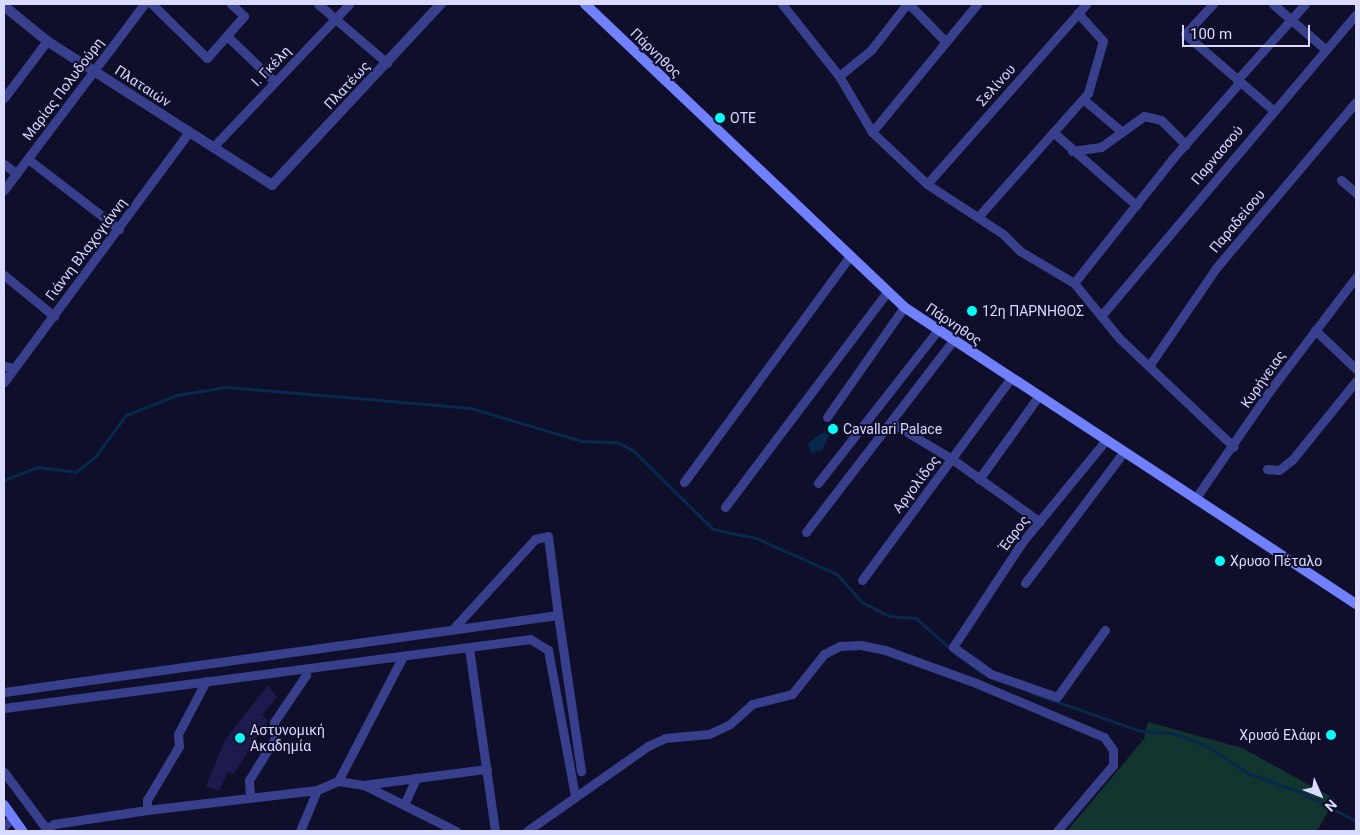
<!DOCTYPE html>
<html>
<head>
<meta charset="utf-8">
<style>
  body { margin:0 }
  #map { position:relative; width:1360px; height:835px; overflow:hidden; background:#100f2b; font-family:Roboto,sans-serif }
  div>[style] { position:absolute }
  [style*='--x'] { left:calc(var(--x)*1px); top:calc(var(--y)*1px); width:calc(var(--w)*1px); rotate:calc(var(--a)*1deg) }
  .green>* { inset:0; background:#12352f }
  .water>* { inset:0; background:#072a4c }
  .stream>* { height:2.5px; margin:-1.25px; padding:0 1.25px; transform-origin:1.25px; border-radius:1.25px; background:#072a4c }
  .building>* { inset:0; background:#1d1a4d }
  .minor>* { height:9px; margin:-4.5px; padding:0 4.5px; transform-origin:4.5px; border-radius:4.5px; background:#38408d }
  .tertiary>* { height:10px; margin:-5px; padding:0 5px; transform-origin:5px; border-radius:5px; background:#38408d }
  .secondary>* { height:10px; margin:-5px; padding:0 5px; transform-origin:5px; border-radius:5px; background:#7080ff }
  .dots>* { width:14px; height:14px; translate:-50% -50%; box-sizing:border-box; border:2px solid #100f2b; border-radius:50% }
  span { translate:-50% -50%; white-space:nowrap; text-align:center; line-height:1.15; -webkit-text-stroke:4px #100f2b; paint-order:stroke }
  .street-label { font-size:14px; color:#d9daff }
  .poi-label { font-size:14px; color:#d9daff }
  .left { translate:0 -50%; text-align:left }
  .right { translate:-100% -50%; text-align:right }
  .frame { position:absolute; inset:0; border:5px solid #d9daff; pointer-events:none }
  .north { position:absolute; left:1295px; top:770px; width:50px; height:50px; -webkit-text-stroke:4px #100f2b; paint-order:stroke; rotate:134deg; font-size:14px; font-weight:700; line-height:20px; text-align:center; color:#d9daff }
  .north::after { content:''; display:block; margin:auto; width:18px; height:22px; background:#d9daff; clip-path:polygon(50% 0,100% 100%,50% 72%,0 100%) }
  .scale { position:absolute; left:1182px; top:25px; width:128px; height:22px; box-sizing:border-box; border:2px solid #d9daff; border-top:0; padding-left:6px; font-size:15px; line-height:18px; white-space:nowrap; color:#d9daff; -webkit-text-stroke:4px #100f2b; paint-order:stroke }
</style>
</head>
<body>
<div id="map">
  <div class="green">
    <i style="clip-path:polygon(1148px 722px,1242px 748px,1335px 799px,1317px 831px,1067px 831px,1144px 739px)"></i>
  </div>
  <div class="water">
    <i style="clip-path:polygon(825px 431px,829px 436px,822px 450px,811px 453px,808px 443px)"></i>
  </div>
  <div class="stream">
    <i style="--x:4;--y:480;--w:36;--a:-21"></i>
    <i style="--x:38;--y:467;--w:38;--a:7"></i>
    <i style="--x:76;--y:472;--w:24;--a:-38"></i>
    <i style="--x:95;--y:457;--w:52;--a:-53.6"></i>
    <i style="--x:126;--y:415;--w:55;--a:-21.4"></i>
    <i style="--x:177;--y:395;--w:51;--a:-9.1"></i>
    <i style="--x:227;--y:387;--w:245;--a:4.9"></i>
    <i style="--x:471;--y:408;--w:116;--a:16.6"></i>
    <i style="--x:582;--y:441;--w:35;--a:2"></i>
    <i style="--x:617;--y:442;--w:18;--a:27"></i>
    <i style="--x:633;--y:450;--w:112;--a:44.6"></i>
    <i style="--x:713;--y:529;--w:44;--a:11.8"></i>
    <i style="--x:756;--y:538;--w:89;--a:24"></i>
    <i style="--x:837;--y:574;--w:38;--a:48"></i>
    <i style="--x:862;--y:602;--w:30;--a:27"></i>
    <i style="--x:889;--y:616;--w:27;--a:4"></i>
    <i style="--x:916;--y:618;--w:45;--a:41.4"></i>
    <i style="--x:955;--y:653;--w:34;--a:36"></i>
    <i style="--x:1030;--y:692;--w:118;--a:19.4"></i>
    <i style="--x:1141;--y:731;--w:32;--a:4"></i>
    <i style="--x:1173;--y:733;--w:39;--a:21"></i>
    <i style="--x:1209;--y:747;--w:47;--a:33.7"></i>
    <i style="--x:1248;--y:773;--w:59;--a:20"></i>
    <i style="--x:1303;--y:793;--w:60;--a:27.8"></i>
  </div>
  <div class="building">
    <i style="clip-path:polygon(268px 685px,277px 697px,262px 715px,268px 720px,234px 774px,228px 772px,219px 791px,206px 786px,225px 740px)"></i>
  </div>
  <div class="minor">
    <i style="--x:152;--y:4;--w:77;--a:44.5"></i>
    <i style="--x:207;--y:58;--w:56;--a:-48.6"></i>
    <i style="--x:244;--y:16;--w:18;--a:-137"></i>
    <i style="--x:318;--y:4;--w:91;--a:40.5"></i>
    <i style="--x:782;--y:4;--w:92;--a:51.6"></i>
    <i style="--x:839;--y:76;--w:65;--a:59.5"></i>
    <i style="--x:872;--y:132;--w:76;--a:43.4"></i>
    <i style="--x:927;--y:184;--w:91;--a:33.3"></i>
    <i style="--x:1003;--y:234;--w:24;--a:45"></i>
    <i style="--x:1020;--y:251;--w:63;--a:30.7"></i>
    <i style="--x:1074;--y:283;--w:71;--a:50.7"></i>
    <i style="--x:1119;--y:338;--w:158;--a:43.5"></i>
    <i style="--x:909;--y:4;--w:53;--a:45.8"></i>
    <i style="--x:1213;--y:4;--w:41;--a:133"></i>
    <i style="--x:1185;--y:34;--w:116;--a:40.8"></i>
    <i style="--x:1273;--y:4;--w:69;--a:40.9"></i>
    <i style="--x:227;--y:36;--w:66;--a:43.8"></i>
    <i style="--x:839;--y:76;--w:41;--a:-39.1"></i>
    <i style="--x:871;--y:50;--w:58;--a:-52"></i>
    <i style="--x:1237;--y:80;--w:102;--a:-48.2"></i>
    <i style="--x:4;--y:98;--w:71;--a:-53"></i>
    <i style="--x:1083;--y:99;--w:51;--a:40.2"></i>
    <i style="--x:872;--y:132;--w:166;--a:-50.6"></i>
    <i style="--x:1053;--y:132;--w:111;--a:41.3"></i>
    <i style="--x:213;--y:147;--w:197;--a:-46.4"></i>
    <i style="--x:1072;--y:151;--w:29;--a:-8"></i>
    <i style="--x:1101;--y:147;--w:53;--a:-35.8"></i>
    <i style="--x:1144;--y:116;--w:17;--a:13"></i>
    <i style="--x:1161;--y:120;--w:35;--a:45"></i>
    <i style="--x:28;--y:159;--w:115;--a:37.6"></i>
    <i style="--x:4;--y:164;--w:16;--a:38"></i>
    <i style="--x:1341;--y:180;--w:20;--a:41"></i>
    <i style="--x:927;--y:184;--w:240;--a:-48.5"></i>
    <i style="--x:4;--y:190;--w:233;--a:-53"></i>
    <i style="--x:978;--y:217;--w:166;--a:-48.4"></i>
    <i style="--x:1088;--y:93;--w:54;--a:-73.9"></i>
    <i style="--x:1103;--y:41;--w:38;--a:-132"></i>
    <i style="--x:4;--y:275;--w:65;--a:39.4"></i>
    <i style="--x:1074;--y:283;--w:159;--a:-51.6"></i>
    <i style="--x:1173;--y:158;--w:101;--a:-48.6"></i>
    <i style="--x:1101;--y:316;--w:395;--a:-49.8"></i>
    <i style="--x:1315;--y:330;--w:57;--a:43.6"></i>
    <i style="--x:4;--y:366;--w:10;--a:11"></i>
    <i style="--x:1149;--y:366;--w:119;--a:-55.6"></i>
    <i style="--x:1216;--y:268;--w:217;--a:-49.9"></i>
    <i style="--x:4;--y:382;--w:311;--a:-53.5"></i>
    <i style="--x:827;--y:417;--w:134;--a:-55"></i>
    <i style="--x:892;--y:423;--w:70;--a:31"></i>
    <i style="--x:952;--y:459;--w:108;--a:35.6"></i>
    <i style="--x:1267;--y:469;--w:12;--a:5"></i>
    <i style="--x:1279;--y:470;--w:16;--a:-38"></i>
    <i style="--x:1292;--y:460;--w:102;--a:-51"></i>
    <i style="--x:979;--y:479;--w:101;--a:-54.3"></i>
    <i style="--x:684;--y:482;--w:279;--a:-53.7"></i>
    <i style="--x:818;--y:483;--w:194;--a:-51.9"></i>
    <i style="--x:1195;--y:499;--w:134;--a:-55.4"></i>
    <i style="--x:1271;--y:389;--w:141;--a:-52.8"></i>
    <i style="--x:725;--y:507;--w:269;--a:-53"></i>
    <i style="--x:806;--y:532;--w:243;--a:-52.5"></i>
    <i style="--x:862;--y:580;--w:250;--a:-53.6"></i>
    <i style="--x:1025;--y:583;--w:163;--a:-53"></i>
    <i style="--x:452;--y:630;--w:123;--a:-47.6"></i>
    <i style="--x:535;--y:539;--w:13;--a:-13"></i>
    <i style="--x:548;--y:536;--w:80;--a:82.8"></i>
    <i style="--x:1105;--y:630;--w:82;--a:125.6"></i>
    <i style="--x:1057;--y:697;--w:70;--a:-160.8"></i>
    <i style="--x:991;--y:674;--w:47;--a:-144.6"></i>
    <i style="--x:953;--y:647;--w:127;--a:-56.6"></i>
    <i style="--x:1023;--y:541;--w:129;--a:-50.6"></i>
    <i style="--x:469;--y:648;--w:185;--a:81.9"></i>
    <i style="--x:4;--y:692;--w:559;--a:-7.91"></i>
    <i style="--x:558;--y:615;--w:158;--a:81.6"></i>
    <i style="--x:4;--y:708;--w:531;--a:-7.47"></i>
    <i style="--x:530;--y:639;--w:21;--a:31"></i>
    <i style="--x:548;--y:650;--w:148;--a:79.5"></i>
    <i style="--x:4;--y:772;--w:74;--a:53.3"></i>
    <i style="--x:338;--y:781;--w:141;--a:-62.5"></i>
    <i style="--x:364;--y:785;--w:103;--a:26.6"></i>
    <i style="--x:250;--y:795;--w:15;--a:-94"></i>
    <i style="--x:249;--y:780;--w:49;--a:-58.2"></i>
    <i style="--x:275;--y:738;--w:16;--a:-94"></i>
    <i style="--x:274;--y:722;--w:57;--a:-55.8"></i>
    <i style="--x:306;--y:675;--w:6;--a:-99"></i>
    <i style="--x:404;--y:805;--w:30;--a:-66"></i>
    <i style="--x:147;--y:810;--w:10;--a:-90"></i>
    <i style="--x:147;--y:800;--w:63;--a:-59.3"></i>
    <i style="--x:179;--y:746;--w:12;--a:-95"></i>
    <i style="--x:178;--y:734;--w:60;--a:-62.2"></i>
    <i style="--x:4;--y:826;--w:12;--a:-42"></i>
    <i style="--x:47;--y:829;--w:9;--a:-36"></i>
    <i style="--x:54;--y:824;--w:94;--a:-8.6"></i>
    <i style="--x:147;--y:810;--w:171;--a:-6.7"></i>
    <i style="--x:317;--y:790;--w:23;--a:-23"></i>
    <i style="--x:338;--y:781;--w:25;--a:9"></i>
    <i style="--x:363;--y:785;--w:125;--a:-7.4"></i>
    <i style="--x:300;--y:831;--w:44;--a:-67.5"></i>
    <i style="--x:527;--y:831;--w:148;--a:-35.1"></i>
    <i style="--x:648;--y:746;--w:19;--a:-25"></i>
    <i style="--x:665;--y:738;--w:44;--a:-5.2"></i>
    <i style="--x:709;--y:734;--w:23;--a:-25"></i>
    <i style="--x:730;--y:724;--w:30;--a:-42"></i>
    <i style="--x:752;--y:704;--w:41;--a:-14"></i>
    <i style="--x:792;--y:694;--w:51;--a:-51.3"></i>
    <i style="--x:824;--y:654;--w:18;--a:-27"></i>
    <i style="--x:840;--y:646;--w:21;--a:-3"></i>
    <i style="--x:861;--y:645;--w:25;--a:12"></i>
    <i style="--x:885;--y:650;--w:97;--a:19.9"></i>
    <i style="--x:976;--y:683;--w:139;--a:22.9"></i>
    <i style="--x:1104;--y:737;--w:16;--a:55"></i>
    <i style="--x:1113;--y:750;--w:15;--a:90"></i>
    <i style="--x:1113;--y:765;--w:87;--a:130.3"></i>
  </div>
  <div class="tertiary">
    <i style="--x:4;--y:6;--w:55;--a:39.1"></i>
    <i style="--x:47;--y:41;--w:267;--a:32.6"></i>
    <i style="--x:272;--y:185;--w:248;--a:-47"></i>
  </div>
  <div class="secondary">
    <i style="--x:585;--y:4;--w:440;--a:43.5"></i>
    <i style="--x:904;--y:307;--w:541;--a:33.31"></i>
    <i style="--x:4;--y:805;--w:32;--a:55"></i>
  </div>
  <div class="dots">
    <i style="left:720px;top:118px;background:#05fff6"></i>
    <i style="left:972px;top:311px;background:#05fff6"></i>
    <i style="left:833px;top:429px;background:#05fff6"></i>
    <i style="left:1220px;top:561px;background:#05fff6"></i>
    <i style="left:1331px;top:735px;background:#05fff6"></i>
    <i style="left:240px;top:738px;background:#05fff6"></i>
  </div>
  <div class="street-label">
    <span style="left:656px;top:53px;rotate:44deg">Πάρνηθος</span>
    <span style="left:271px;top:66px;rotate:-46deg">Ι. Γκέλη</span>
    <span style="left:347px;top:85px;rotate:-47deg">Πλατέως</span>
    <span style="left:996px;top:85px;rotate:-48deg">Σελίνου</span>
    <span style="left:143px;top:86px;rotate:33deg">Πλαταιών</span>
    <span style="left:63px;top:89px;rotate:-53deg">Μαρίας Πολυδούρη</span>
    <span style="left:1217px;top:155px;rotate:-50deg">Παρνασσού</span>
    <span style="left:1237px;top:221px;rotate:-50deg">Παραδείσου</span>
    <span style="left:86px;top:249px;rotate:-53deg">Γιάννη Βλαχογιάννη</span>
    <span style="left:954px;top:324px;rotate:34deg">Πάρνηθος</span>
    <span style="left:1263px;top:379px;rotate:-55deg">Κυρήνειας</span>
    <span style="left:916px;top:484px;rotate:-53deg">Αργολίδος</span>
    <span style="left:1014px;top:533px;rotate:-53deg">Έαρος</span>
  </div>
  <div class="poi-label">
    <span class="left" style="left:730px;top:118px">ΟΤΕ</span>
    <span class="left" style="left:982px;top:311px">12η ΠΑΡΝΗΘΟΣ</span>
    <span class="left" style="left:843px;top:429px">Cavallari Palace</span>
    <span class="left" style="left:1230px;top:561px">Χρυσο Πέταλο</span>
    <span class="left" style="left:250px;top:738px">Αστυνομική<br>Ακαδημία</span>
    <span class="right" style="left:1321px;top:735px">Χρυσό Ελάφι</span>
  </div>
  <div class="frame"></div>
  <div class="north">N</div>
  <div class="scale">100 m</div>
</div>
</body>
</html>
